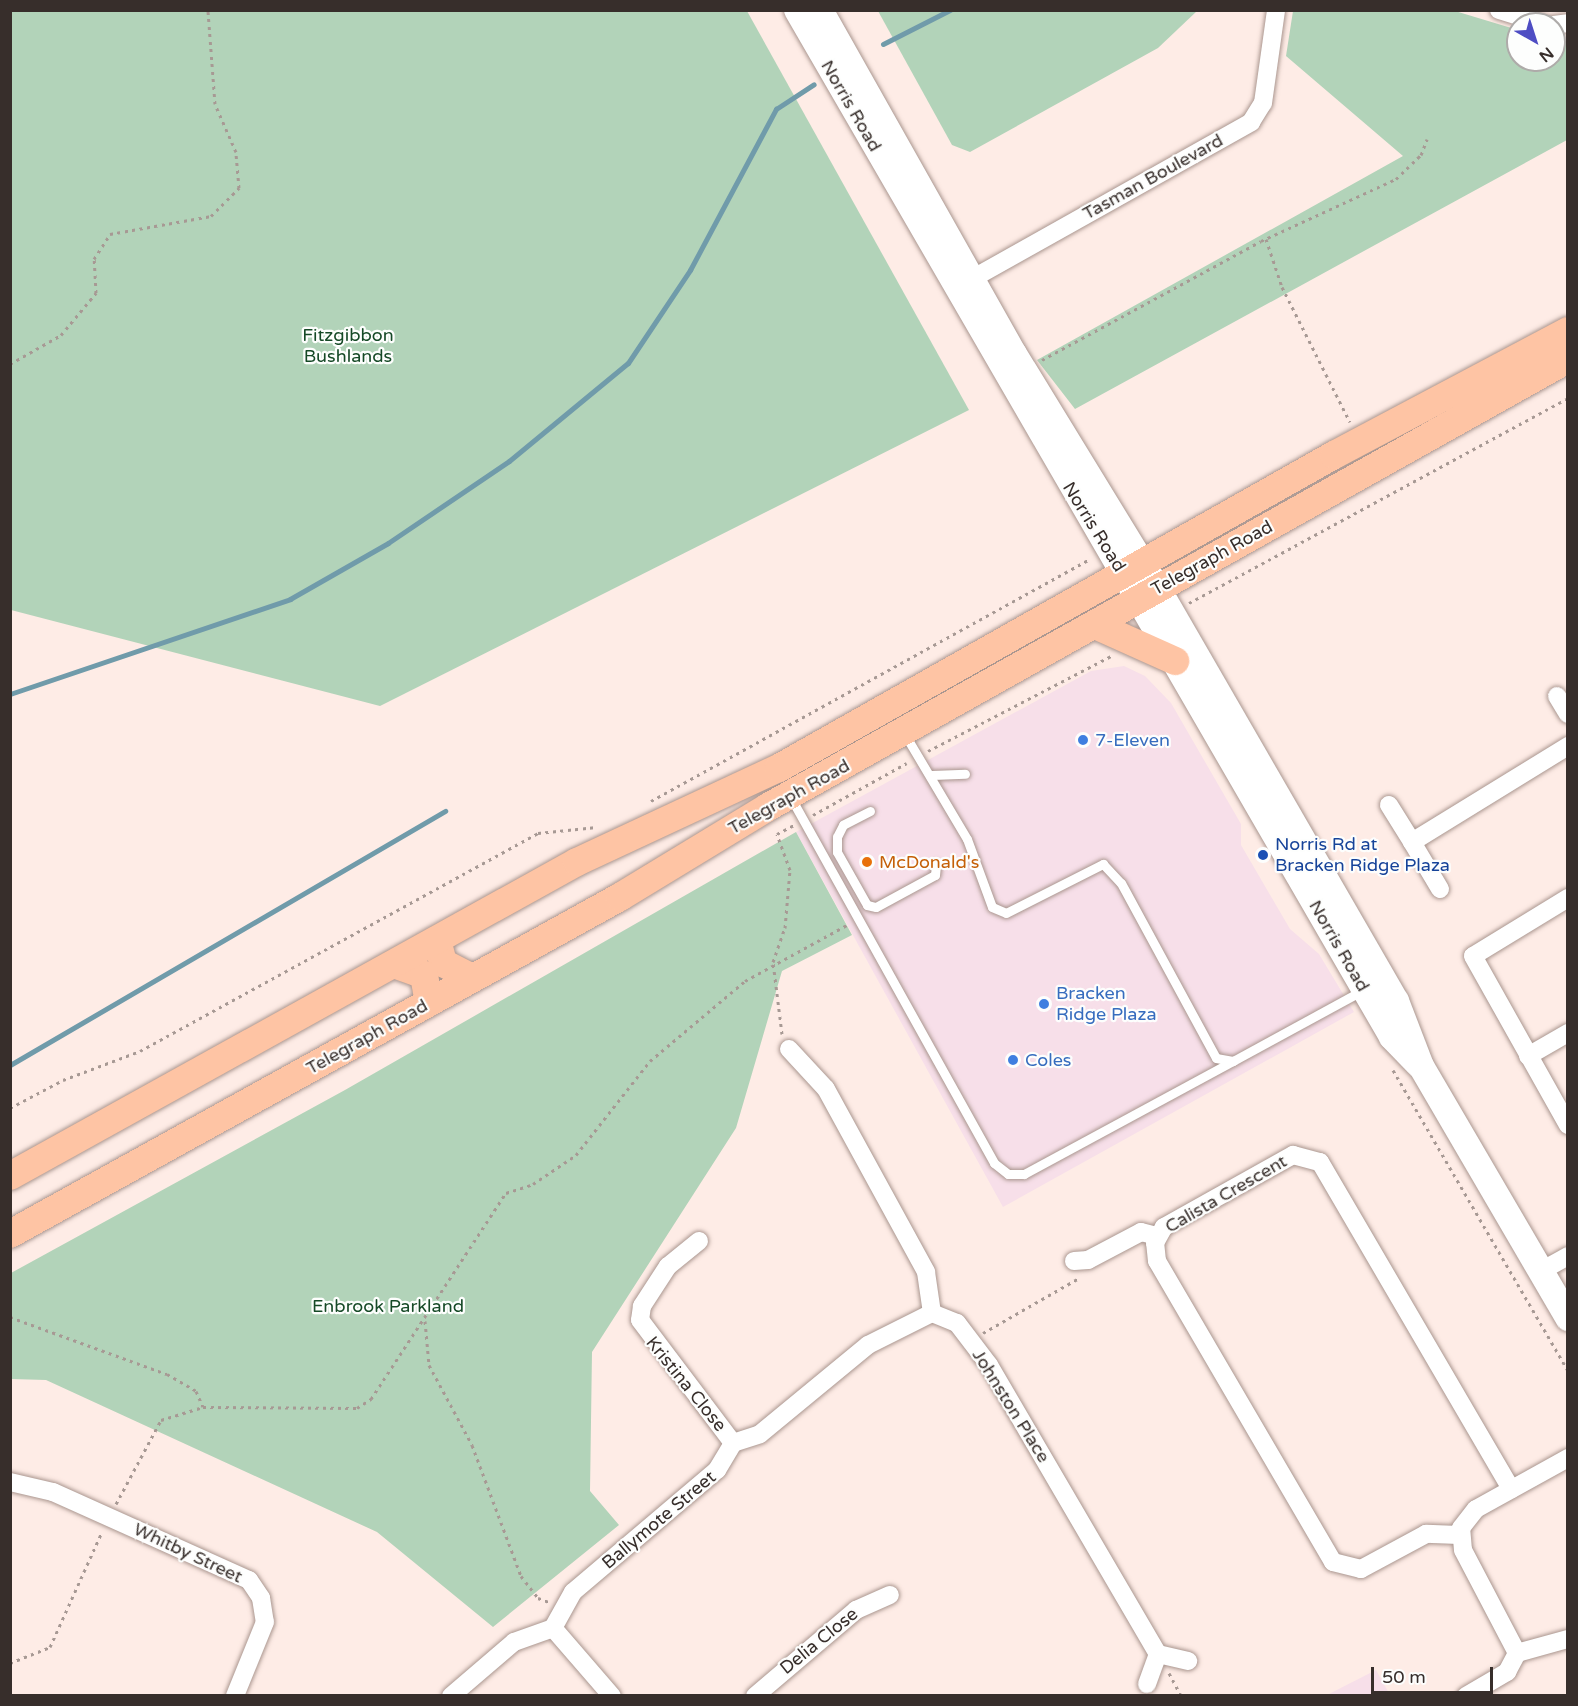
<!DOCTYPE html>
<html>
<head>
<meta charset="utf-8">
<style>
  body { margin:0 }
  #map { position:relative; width:1578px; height:1706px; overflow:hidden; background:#feece6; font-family:"Varela Round",sans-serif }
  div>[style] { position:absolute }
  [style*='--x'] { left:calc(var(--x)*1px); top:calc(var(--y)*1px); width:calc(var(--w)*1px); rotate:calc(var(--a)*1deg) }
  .commercial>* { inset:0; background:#f7dfe9 }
  .green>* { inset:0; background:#b2d3b9 }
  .stream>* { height:5px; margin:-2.5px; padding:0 2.5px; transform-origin:2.5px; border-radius:2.5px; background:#709baa }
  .path>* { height:3px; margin-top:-1.5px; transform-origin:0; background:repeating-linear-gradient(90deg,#a79994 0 3px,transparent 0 7.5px) }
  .roads { filter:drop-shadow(0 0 2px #aa968f) drop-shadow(0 0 2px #aa968f) }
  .lane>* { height:9px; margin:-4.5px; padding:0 4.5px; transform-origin:4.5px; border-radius:4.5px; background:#fff }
  .street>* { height:18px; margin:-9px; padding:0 9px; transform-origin:9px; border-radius:9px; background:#fff }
  .secondary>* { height:26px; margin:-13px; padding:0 13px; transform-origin:13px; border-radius:13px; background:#fff }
  .primary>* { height:28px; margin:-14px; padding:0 14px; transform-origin:14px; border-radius:14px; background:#fec4a4 }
  .dots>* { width:16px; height:16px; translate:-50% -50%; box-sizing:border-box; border:3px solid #fdfefd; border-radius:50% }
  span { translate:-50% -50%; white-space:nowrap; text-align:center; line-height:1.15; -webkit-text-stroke:4.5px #fdfefd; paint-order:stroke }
  .street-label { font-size:18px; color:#372e2b }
  .park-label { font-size:18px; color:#154926 }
  .shop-label { font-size:18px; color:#366cbe }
  .left { translate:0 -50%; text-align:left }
  .transit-label { font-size:18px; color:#164399 }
  .food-label { font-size:18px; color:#c56008 }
  .frame { position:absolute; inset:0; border:12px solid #372e2b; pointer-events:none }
  .north { position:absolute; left:1506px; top:12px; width:60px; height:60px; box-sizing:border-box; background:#fdfefd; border:2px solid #aeaba9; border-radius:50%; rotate:141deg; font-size:16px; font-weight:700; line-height:24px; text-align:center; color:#372e2b }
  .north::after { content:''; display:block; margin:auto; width:21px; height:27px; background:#4e4dc3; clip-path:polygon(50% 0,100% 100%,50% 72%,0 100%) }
  .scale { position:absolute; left:1371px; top:1667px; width:122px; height:27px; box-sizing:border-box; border:3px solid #372e2b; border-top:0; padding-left:8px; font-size:18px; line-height:21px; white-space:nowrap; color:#372e2b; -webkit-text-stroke:4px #fdfefd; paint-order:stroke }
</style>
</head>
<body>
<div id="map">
  <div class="commercial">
    <i style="clip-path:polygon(1124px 666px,1145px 676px,1171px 703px,1241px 824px,1241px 845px,1290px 929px,1319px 954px,1354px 1012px,1003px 1207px,796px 832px,1091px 671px)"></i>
    <i style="clip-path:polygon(1376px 1670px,1390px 1695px,1327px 1695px)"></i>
  </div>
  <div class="green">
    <i style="clip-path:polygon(10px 11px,747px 11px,969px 410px,380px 706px,11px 610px)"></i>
    <i style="clip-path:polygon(878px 11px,1197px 11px,1158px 48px,970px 152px,952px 145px)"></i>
    <i style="clip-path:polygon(1293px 11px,1455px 11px,1518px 30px,1518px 60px,1554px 60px,1554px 40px,1567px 45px,1567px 140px,1075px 409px,1037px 360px,1403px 156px,1286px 56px)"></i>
    <i style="clip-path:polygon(796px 832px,852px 935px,782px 971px,736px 1128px,592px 1352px,590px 1491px,619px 1525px,493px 1627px,377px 1532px,46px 1380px,11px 1379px,11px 1273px,345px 1090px)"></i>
  </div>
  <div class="stream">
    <i style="--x:883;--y:44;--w:75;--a:-26.9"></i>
    <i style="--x:10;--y:694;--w:296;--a:-18.7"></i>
    <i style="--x:290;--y:599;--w:113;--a:-29.7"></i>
    <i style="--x:388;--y:543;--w:146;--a:-34.1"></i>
    <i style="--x:509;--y:461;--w:154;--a:-39.5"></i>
    <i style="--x:628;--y:363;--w:112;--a:-56.3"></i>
    <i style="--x:690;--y:270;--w:183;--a:-61.9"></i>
    <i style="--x:776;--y:109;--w:45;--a:-33.3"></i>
    <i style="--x:10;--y:1065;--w:504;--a:-30.28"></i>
  </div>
  <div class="path">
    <i style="--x:1266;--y:239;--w:51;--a:71.6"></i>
    <i style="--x:1282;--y:287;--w:151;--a:63.3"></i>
    <i style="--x:1042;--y:360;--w:249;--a:-28.5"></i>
    <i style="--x:1261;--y:241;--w:149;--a:-24.7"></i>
    <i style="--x:1396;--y:179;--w:35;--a:-44"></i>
    <i style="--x:1421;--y:155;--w:17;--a:-69"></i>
    <i style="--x:10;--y:364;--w:59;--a:-29.6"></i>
    <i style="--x:61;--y:335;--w:55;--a:-50.2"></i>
    <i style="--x:96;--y:293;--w:34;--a:-93"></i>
    <i style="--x:94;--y:259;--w:30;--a:-57"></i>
    <i style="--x:110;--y:234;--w:103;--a:-10.1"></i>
    <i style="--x:211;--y:216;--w:40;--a:-45"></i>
    <i style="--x:239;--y:188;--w:36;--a:-95"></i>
    <i style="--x:236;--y:152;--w:52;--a:-113.6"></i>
    <i style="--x:215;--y:104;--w:94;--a:-94.3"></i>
    <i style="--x:1189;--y:603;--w:431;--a:-28.4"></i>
    <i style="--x:928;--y:751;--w:206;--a:-27.4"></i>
    <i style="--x:651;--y:801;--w:501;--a:-28.87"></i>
    <i style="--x:813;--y:815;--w:107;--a:-29"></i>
    <i style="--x:782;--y:1034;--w:73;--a:-97.1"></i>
    <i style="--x:773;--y:962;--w:36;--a:-71"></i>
    <i style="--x:785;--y:928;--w:58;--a:-85.1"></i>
    <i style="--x:790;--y:870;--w:38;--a:-110"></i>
    <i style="--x:777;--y:834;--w:19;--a:-28"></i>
    <i style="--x:1393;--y:1070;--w:348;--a:59.8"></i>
    <i style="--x:10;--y:1108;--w:60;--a:-27.8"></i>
    <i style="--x:63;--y:1080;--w:82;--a:-20.6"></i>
    <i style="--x:140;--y:1051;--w:454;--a:-28.7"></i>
    <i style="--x:538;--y:833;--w:59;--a:-5.8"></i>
    <i style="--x:10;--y:1317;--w:167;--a:20"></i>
    <i style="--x:167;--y:1374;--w:34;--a:30"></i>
    <i style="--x:196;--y:1391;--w:17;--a:66"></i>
    <i style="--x:425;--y:1321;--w:44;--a:84.8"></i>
    <i style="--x:429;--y:1365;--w:91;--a:61.7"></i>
    <i style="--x:472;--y:1445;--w:140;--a:69.5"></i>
    <i style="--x:521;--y:1576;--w:28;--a:52"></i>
    <i style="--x:538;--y:1598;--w:12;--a:20"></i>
    <i style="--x:983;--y:1333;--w:111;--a:-29.8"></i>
    <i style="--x:116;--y:1504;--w:95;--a:-61.8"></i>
    <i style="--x:161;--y:1420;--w:44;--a:-17.2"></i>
    <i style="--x:203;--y:1407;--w:154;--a:0.4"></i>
    <i style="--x:357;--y:1408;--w:17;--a:-33"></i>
    <i style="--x:371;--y:1399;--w:246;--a:-56.8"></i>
    <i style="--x:506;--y:1193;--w:28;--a:-18"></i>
    <i style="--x:533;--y:1184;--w:52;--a:-34"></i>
    <i style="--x:576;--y:1155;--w:120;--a:-51.8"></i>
    <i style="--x:650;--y:1061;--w:124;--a:-40.1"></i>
    <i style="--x:745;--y:981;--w:116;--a:-28.8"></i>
    <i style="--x:10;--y:1663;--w:43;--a:-21.8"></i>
    <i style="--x:50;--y:1647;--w:126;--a:-65.7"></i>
    <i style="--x:1169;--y:1673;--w:26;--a:62"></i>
  </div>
  <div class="roads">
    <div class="lane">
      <i style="--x:904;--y:733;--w:123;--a:59.3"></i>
      <i style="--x:967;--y:839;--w:72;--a:69.8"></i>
      <i style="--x:992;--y:907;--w:15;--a:23"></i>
      <i style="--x:1006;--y:913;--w:109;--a:-26.8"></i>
      <i style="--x:1103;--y:864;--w:26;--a:47"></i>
      <i style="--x:1121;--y:883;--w:199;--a:61.5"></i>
      <i style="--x:1216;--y:1058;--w:17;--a:10"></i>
      <i style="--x:1233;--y:1061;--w:148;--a:-28.6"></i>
      <i style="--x:932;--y:775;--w:33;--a:-2"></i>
      <i style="--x:791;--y:798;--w:418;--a:60.9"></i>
      <i style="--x:994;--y:1163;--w:18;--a:38"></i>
      <i style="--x:1008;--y:1174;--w:16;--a:0"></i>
      <i style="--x:1024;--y:1174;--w:238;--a:-28.4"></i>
      <i style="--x:870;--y:811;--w:30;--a:153"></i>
      <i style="--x:843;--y:825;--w:13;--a:117"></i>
      <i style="--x:837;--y:837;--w:15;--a:90"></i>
      <i style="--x:837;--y:852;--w:61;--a:60.5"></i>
      <i style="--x:867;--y:905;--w:9;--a:13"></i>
      <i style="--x:876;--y:907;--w:67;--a:-28.5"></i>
      <i style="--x:935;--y:875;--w:10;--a:-84"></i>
    </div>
    <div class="street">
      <i style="--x:1499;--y:10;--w:47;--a:17.3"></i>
      <i style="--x:1554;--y:25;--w:14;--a:-8"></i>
      <i style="--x:961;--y:285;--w:333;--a:-29.3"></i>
      <i style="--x:1251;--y:122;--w:22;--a:-58"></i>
      <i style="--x:1263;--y:103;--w:94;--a:-82"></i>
      <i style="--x:1557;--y:696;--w:21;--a:59"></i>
      <i style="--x:1389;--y:805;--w:44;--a:58.1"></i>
      <i style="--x:1440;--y:889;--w:55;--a:-120.8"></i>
      <i style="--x:1412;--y:842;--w:183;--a:-31.6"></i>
      <i style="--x:1568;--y:898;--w:111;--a:148.6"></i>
      <i style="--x:1473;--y:956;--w:194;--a:60.7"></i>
      <i style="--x:789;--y:1049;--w:54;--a:47.2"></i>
      <i style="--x:826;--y:1089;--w:209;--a:61.3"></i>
      <i style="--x:926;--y:1272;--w:41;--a:81.7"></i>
      <i style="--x:1528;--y:1056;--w:46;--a:-29.9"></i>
      <i style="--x:699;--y:1241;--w:40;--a:141"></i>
      <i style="--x:668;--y:1266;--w:48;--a:123"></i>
      <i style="--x:642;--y:1306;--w:14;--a:98"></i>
      <i style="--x:640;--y:1320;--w:154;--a:52.9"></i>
      <i style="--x:1074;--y:1261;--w:14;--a:-4"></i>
      <i style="--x:1088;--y:1260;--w:60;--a:-27.8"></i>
      <i style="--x:1141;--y:1232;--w:16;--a:14"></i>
      <i style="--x:1541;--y:1271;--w:31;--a:-29"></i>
      <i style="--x:10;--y:1482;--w:44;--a:13.1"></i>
      <i style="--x:53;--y:1492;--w:215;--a:24.2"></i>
      <i style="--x:249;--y:1580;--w:22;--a:56"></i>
      <i style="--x:261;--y:1598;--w:24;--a:81"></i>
      <i style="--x:265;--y:1622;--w:80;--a:112.1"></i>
      <i style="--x:1459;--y:1535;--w:33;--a:-178"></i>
      <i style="--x:1426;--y:1534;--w:74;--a:151.7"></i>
      <i style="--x:1361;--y:1569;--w:29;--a:-166"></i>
      <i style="--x:1333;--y:1562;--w:349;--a:-120.3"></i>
      <i style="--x:1157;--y:1261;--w:18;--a:-96"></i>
      <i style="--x:1155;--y:1243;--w:18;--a:-61"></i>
      <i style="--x:1164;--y:1227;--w:148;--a:-29.2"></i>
      <i style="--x:1293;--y:1155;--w:28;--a:15"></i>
      <i style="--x:1320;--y:1162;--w:379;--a:59.7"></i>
      <i style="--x:553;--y:1628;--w:90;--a:49.1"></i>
      <i style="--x:1517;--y:1653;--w:53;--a:-15.4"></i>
      <i style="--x:1147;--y:1684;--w:32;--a:-70"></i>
      <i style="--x:451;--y:1696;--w:83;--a:-40.6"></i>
      <i style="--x:514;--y:1642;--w:41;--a:-19.7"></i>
      <i style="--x:553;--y:1628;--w:41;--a:-60.9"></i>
      <i style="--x:573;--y:1592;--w:189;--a:-40.3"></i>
      <i style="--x:717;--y:1470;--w:31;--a:-59"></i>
      <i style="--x:733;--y:1443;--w:28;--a:-18"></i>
      <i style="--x:760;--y:1434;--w:140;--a:-39.5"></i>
      <i style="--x:868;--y:1345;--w:72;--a:-26.6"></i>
      <i style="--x:932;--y:1313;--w:27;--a:22"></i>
      <i style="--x:957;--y:1323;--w:53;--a:52.7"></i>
      <i style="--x:989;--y:1365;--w:335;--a:59.7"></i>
      <i style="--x:1158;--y:1654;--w:31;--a:13"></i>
      <i style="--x:755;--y:1696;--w:133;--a:-40.4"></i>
      <i style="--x:856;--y:1610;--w:37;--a:-24"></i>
      <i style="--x:1466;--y:1696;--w:48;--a:-30.3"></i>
      <i style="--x:1507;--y:1672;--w:21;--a:-62"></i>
      <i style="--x:1517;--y:1653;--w:116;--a:-117.7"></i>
      <i style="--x:1463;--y:1550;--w:22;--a:-95"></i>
      <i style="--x:1461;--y:1528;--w:24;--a:-52"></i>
      <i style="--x:1476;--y:1509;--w:105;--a:-29"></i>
    </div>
    <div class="secondary">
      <i style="--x:797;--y:10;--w:1187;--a:59.91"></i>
      <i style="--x:1392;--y:1037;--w:37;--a:46"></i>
      <i style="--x:820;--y:10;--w:395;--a:60.6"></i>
      <i style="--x:1014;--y:354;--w:276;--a:58.5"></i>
      <i style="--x:1158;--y:589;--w:476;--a:60"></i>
      <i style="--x:1396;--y:1001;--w:70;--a:69"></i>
      <i style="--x:1421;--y:1066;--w:292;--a:59.7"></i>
    </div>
    <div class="primary">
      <i style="--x:1095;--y:625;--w:88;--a:24.2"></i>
      <i style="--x:437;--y:940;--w:24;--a:75"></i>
      <i style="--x:443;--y:963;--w:33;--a:27"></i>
      <i style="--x:394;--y:964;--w:32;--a:20"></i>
      <i style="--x:424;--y:975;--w:28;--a:80"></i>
      <i style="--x:10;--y:1176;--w:648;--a:-28.98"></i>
      <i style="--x:577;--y:862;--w:223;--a:-25"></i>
      <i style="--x:779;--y:768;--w:637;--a:-29.42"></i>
      <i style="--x:1334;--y:455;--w:265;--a:-27.9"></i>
      <i style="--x:10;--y:1234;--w:697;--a:-28.92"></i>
      <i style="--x:620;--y:897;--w:173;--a:-31.3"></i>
      <i style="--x:768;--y:807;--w:917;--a:-29.25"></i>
    </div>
  </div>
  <div class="dots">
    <i style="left:1083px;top:740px;background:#3f7fe0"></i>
    <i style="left:1263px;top:855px;background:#1a4fb4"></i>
    <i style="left:867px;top:862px;background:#e8710a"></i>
    <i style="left:1044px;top:1004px;background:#3f7fe0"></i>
    <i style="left:1013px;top:1060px;background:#3f7fe0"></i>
  </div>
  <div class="street-label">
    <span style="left:851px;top:106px;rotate:60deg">Norris Road</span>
    <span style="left:1153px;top:177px;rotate:-29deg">Tasman Boulevard</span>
    <span style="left:1094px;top:527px;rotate:58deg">Norris Road</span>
    <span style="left:1212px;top:558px;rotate:-29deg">Telegraph Road</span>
    <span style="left:789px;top:797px;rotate:-29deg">Telegraph Road</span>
    <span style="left:1339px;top:946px;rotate:60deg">Norris Road</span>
    <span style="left:367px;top:1037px;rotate:-29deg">Telegraph Road</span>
    <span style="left:1226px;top:1194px;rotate:-30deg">Calista Crescent</span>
    <span style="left:686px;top:1384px;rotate:51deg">Kristina Close</span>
    <span style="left:1011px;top:1406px;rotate:58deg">Johnston Place</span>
    <span style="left:659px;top:1520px;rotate:-40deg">Ballymote Street</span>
    <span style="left:188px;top:1553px;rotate:25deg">Whitby Street</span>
    <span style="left:819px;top:1641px;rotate:-39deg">Delia Close</span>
  </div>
  <div class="park-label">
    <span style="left:348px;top:346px">Fitzgibbon<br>Bushlands</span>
    <span style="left:388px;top:1306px">Enbrook Parkland</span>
  </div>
  <div class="shop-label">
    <span class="left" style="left:1095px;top:740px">7-Eleven</span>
    <span class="left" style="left:1056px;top:1004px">Bracken<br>Ridge Plaza</span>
    <span class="left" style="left:1025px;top:1060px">Coles</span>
  </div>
  <div class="transit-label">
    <span class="left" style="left:1275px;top:855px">Norris Rd at<br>Bracken Ridge Plaza</span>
  </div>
  <div class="food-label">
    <span class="left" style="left:879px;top:862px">McDonald's</span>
  </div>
  <div class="frame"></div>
  <div class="north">N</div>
  <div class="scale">50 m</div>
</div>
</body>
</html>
